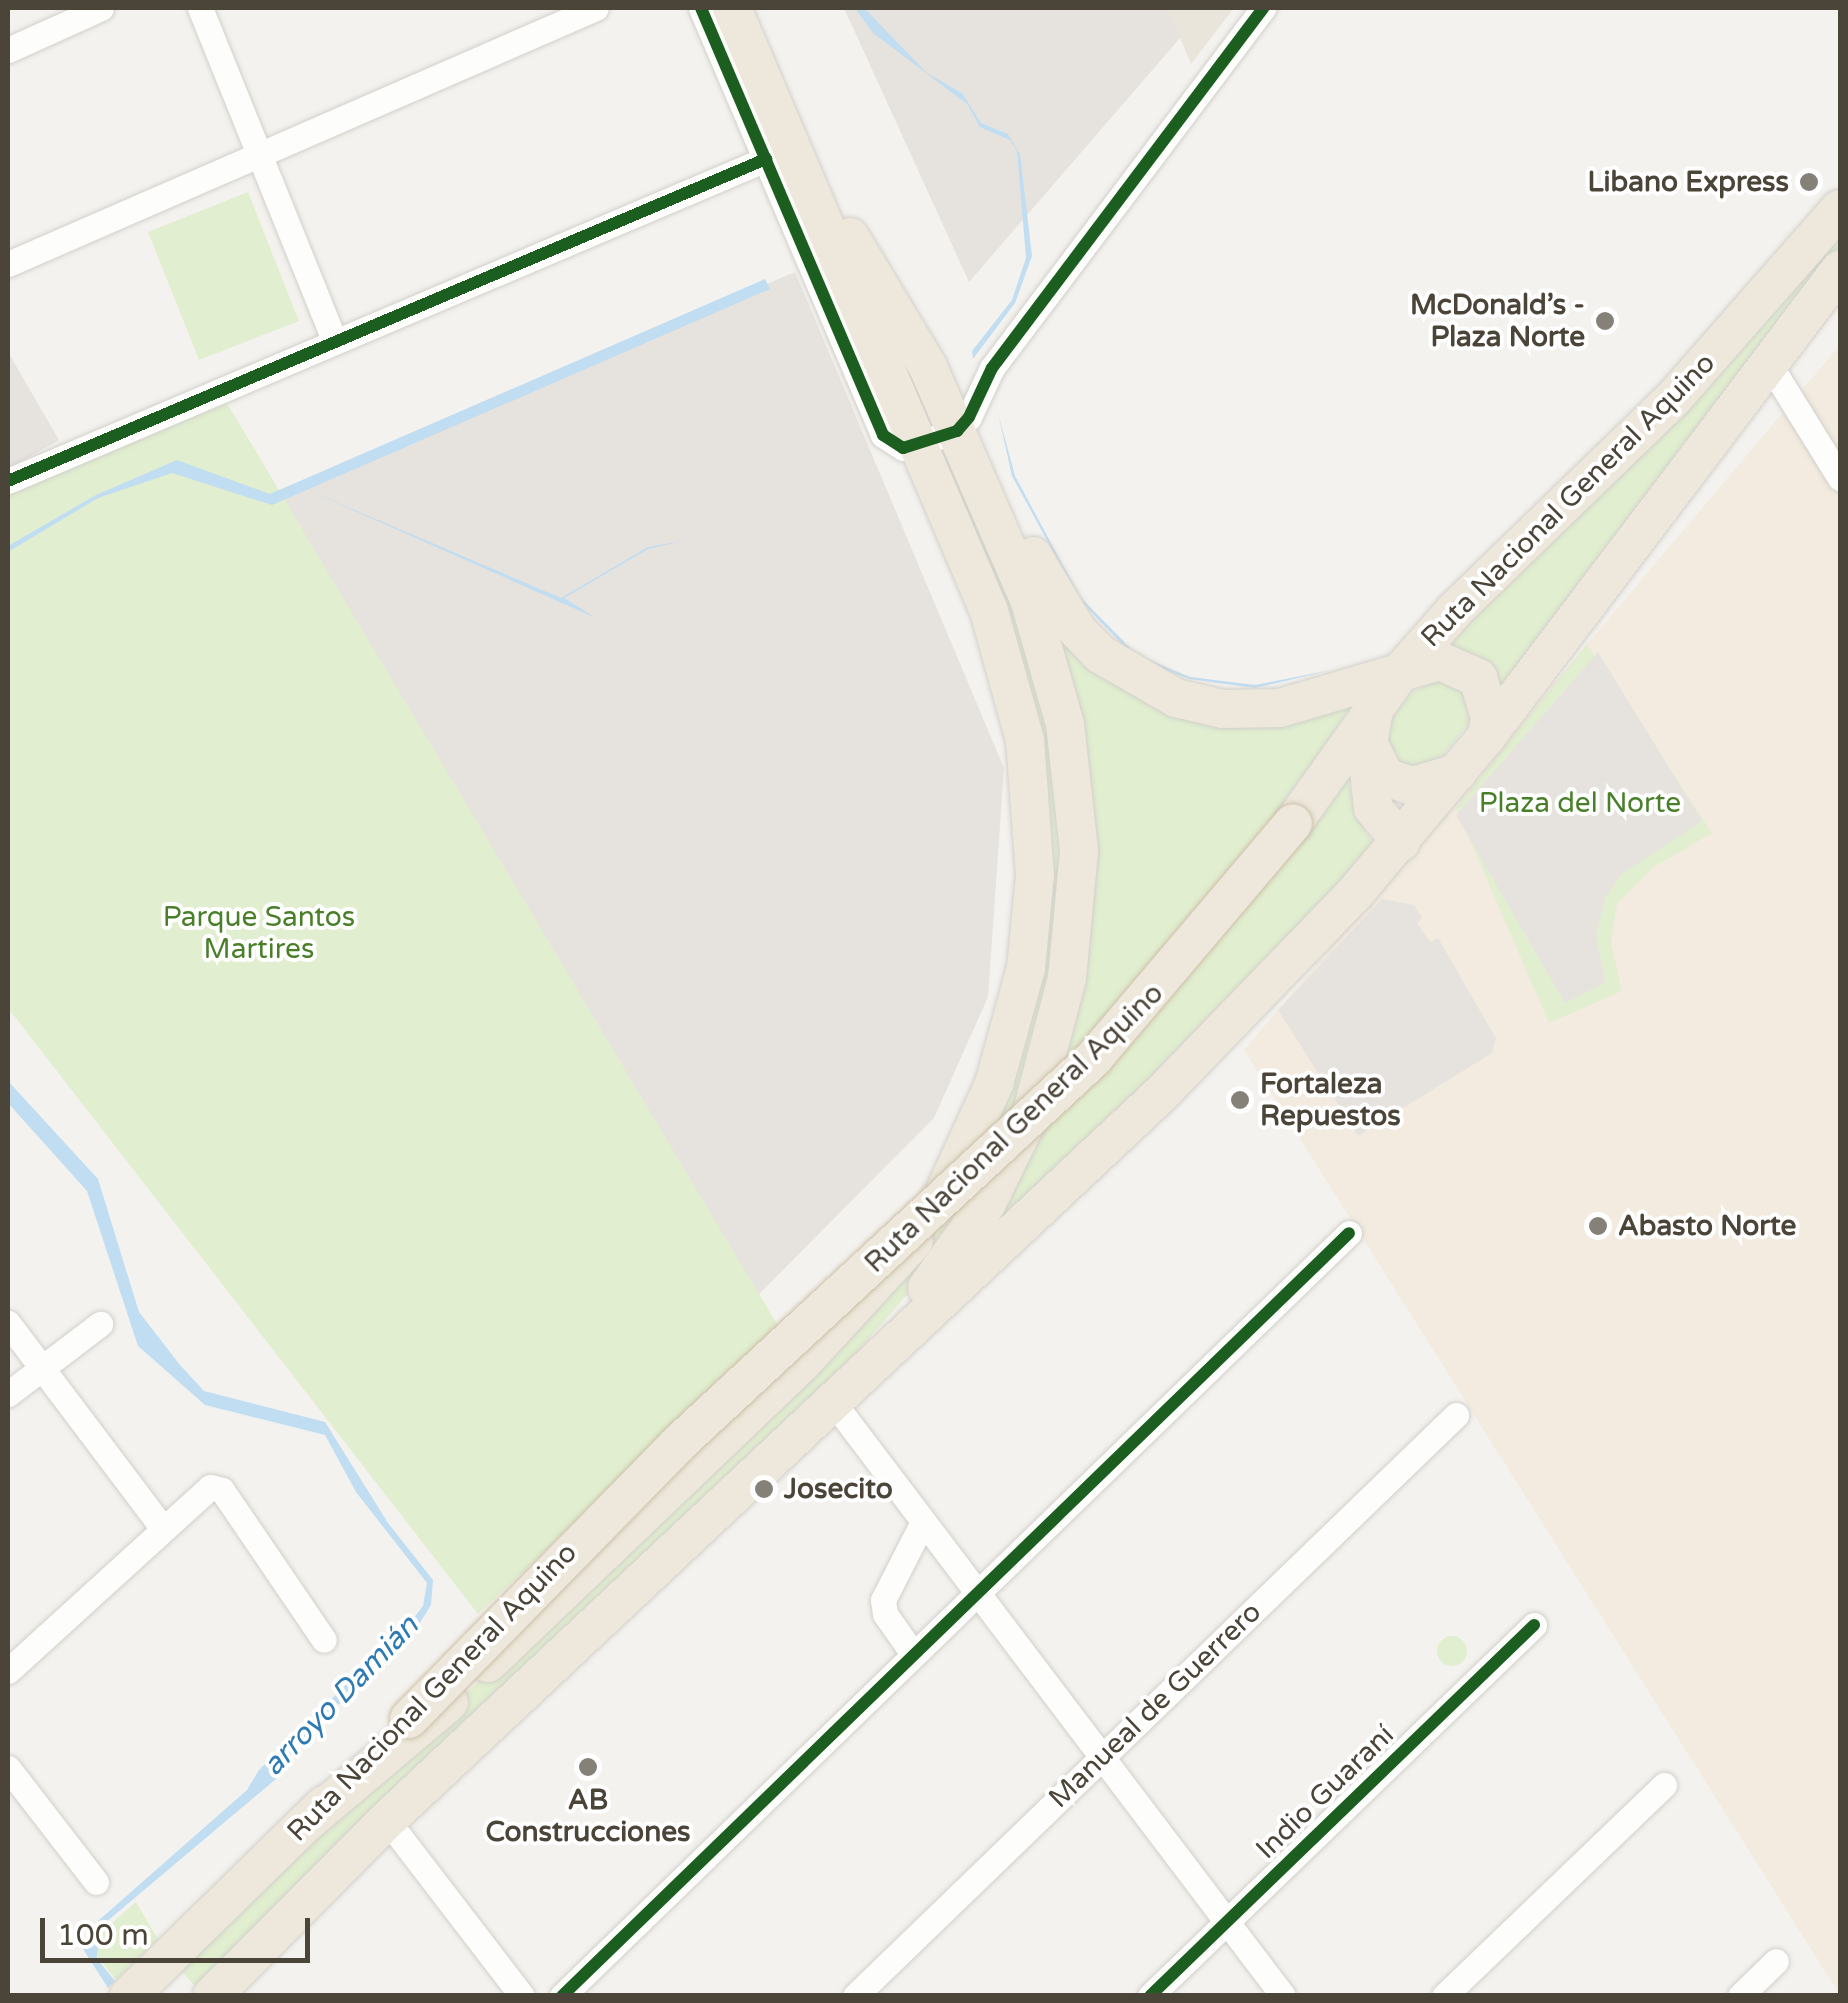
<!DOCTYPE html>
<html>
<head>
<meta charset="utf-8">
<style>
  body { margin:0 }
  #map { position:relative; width:1848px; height:2003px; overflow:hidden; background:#f4f2ee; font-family:"Varela Round",sans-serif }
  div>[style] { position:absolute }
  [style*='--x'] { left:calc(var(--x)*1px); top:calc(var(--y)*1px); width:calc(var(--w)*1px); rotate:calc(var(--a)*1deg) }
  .commercial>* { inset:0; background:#f3ebdf }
  .industrial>* { inset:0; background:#e6e2de }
  .education>* { inset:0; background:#eae5da }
  .green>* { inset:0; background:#e1eecf }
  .round { border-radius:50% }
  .parking>* { inset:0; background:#e6e3df }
  .water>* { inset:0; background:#c0ddf1 }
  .roads { filter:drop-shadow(0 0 2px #d2d0cb) drop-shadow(0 0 2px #d2d0cb) }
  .minor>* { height:25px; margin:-12.5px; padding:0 12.5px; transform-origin:12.5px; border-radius:12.5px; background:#fdfdfc }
  .highway>* { height:38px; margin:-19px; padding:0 19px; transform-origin:19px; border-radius:19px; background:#ede8db }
  .bridges { filter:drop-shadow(0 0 2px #ccbfa9) drop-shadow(0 0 2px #ccbfa9) }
  .highway-bridge>* { height:38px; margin:-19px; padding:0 19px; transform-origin:19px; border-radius:19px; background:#ede8db }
  .cycleway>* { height:12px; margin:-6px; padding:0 6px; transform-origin:6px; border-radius:6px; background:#1b5e20 }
  .dots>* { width:28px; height:28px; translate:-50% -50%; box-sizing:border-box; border:5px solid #fff; border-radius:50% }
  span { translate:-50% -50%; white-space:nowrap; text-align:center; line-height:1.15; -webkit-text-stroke:8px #fff; paint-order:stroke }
  .poi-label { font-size:28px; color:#4b4439; font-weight:700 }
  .right { translate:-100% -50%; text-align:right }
  .left { translate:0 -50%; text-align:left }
  .street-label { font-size:28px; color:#4b4439 }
  .park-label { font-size:28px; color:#4a7f2a }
  .water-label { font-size:30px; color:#2e7ab2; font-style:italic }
  .frame { position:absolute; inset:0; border:10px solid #4b4439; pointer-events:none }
  .scale { position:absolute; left:40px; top:1918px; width:270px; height:45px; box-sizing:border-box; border:5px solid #4b4439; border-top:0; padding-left:12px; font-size:30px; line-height:35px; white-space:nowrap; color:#4b4439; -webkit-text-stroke:8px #fff; paint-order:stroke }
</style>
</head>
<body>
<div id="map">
  <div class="commercial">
    <i style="clip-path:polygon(1840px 345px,1840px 1995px,1244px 1050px)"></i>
  </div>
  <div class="industrial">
    <i style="clip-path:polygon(844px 8px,1206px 8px,969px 282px)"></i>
    <i style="clip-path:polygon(795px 272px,1004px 768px,988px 997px,934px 1118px,756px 1297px,265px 497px)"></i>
    <i style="clip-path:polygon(8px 352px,59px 440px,8px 469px)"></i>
  </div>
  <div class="education">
    <i style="clip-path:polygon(1167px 8px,1234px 8px,1191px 64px)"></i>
  </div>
  <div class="green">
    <i style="clip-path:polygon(248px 192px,299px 321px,199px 360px,148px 232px)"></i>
    <i style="clip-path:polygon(1840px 237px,1840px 255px,1502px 692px,1446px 647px)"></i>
    <i style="clip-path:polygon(218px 388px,780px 1329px,478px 1614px,8px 1008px,8px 478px)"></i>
    <i style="clip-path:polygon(948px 455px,1005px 568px,1059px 756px,1063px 935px,1019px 1110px,978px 1149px,1043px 895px,941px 458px)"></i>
    <i style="clip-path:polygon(1048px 607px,1122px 681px,1352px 704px,1276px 819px,1055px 1075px,1071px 687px)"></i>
    <i style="clip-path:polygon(1587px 644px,1712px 833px,1654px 867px,1617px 904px,1611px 943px,1622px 991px,1549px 1023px,1456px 808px)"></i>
    <i style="clip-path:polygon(1437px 679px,1461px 687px,1471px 721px,1435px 765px,1418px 773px,1384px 754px,1389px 720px,1411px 693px)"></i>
    <i style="clip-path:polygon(1347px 776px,1357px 816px,1377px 851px,969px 1262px,1032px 1143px)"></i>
    <i style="clip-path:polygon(993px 1174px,937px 1260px,859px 1350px,198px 1990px,177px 1966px,808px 1371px,933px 1230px)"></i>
    <i class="round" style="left:1437px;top:1636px;width:30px;height:30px"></i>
    <i style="clip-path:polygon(136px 1902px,158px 1939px,116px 1980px,98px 1958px,97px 1936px)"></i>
  </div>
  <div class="parking">
    <i style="clip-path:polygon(1598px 652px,1702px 821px,1623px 873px,1605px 898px,1596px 935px,1605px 983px,1565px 1003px,1456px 815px)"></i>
    <i style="clip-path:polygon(1382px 899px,1414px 905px,1422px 918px,1417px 923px,1430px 942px,1438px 938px,1496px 1038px,1492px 1053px,1358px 1136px,1278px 1010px)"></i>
  </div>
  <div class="water">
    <i style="clip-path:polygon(855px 8px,864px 8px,927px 73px,962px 93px,981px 123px,1008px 134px,1020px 154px,1032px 256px,1015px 303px,973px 359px,972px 351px,1012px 300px,1026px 258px,1017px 151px,1010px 140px,980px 127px,967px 104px,873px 33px)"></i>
    <i style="clip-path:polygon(765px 279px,770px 289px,272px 505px,172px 473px,98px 498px,8px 552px,8px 546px,96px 495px,177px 460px,270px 494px)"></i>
    <i style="clip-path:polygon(998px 413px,1015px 476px,1080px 597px,1137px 655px,1190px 677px,1255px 685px,1332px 670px,1255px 688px,1189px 679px,1135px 658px,1079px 599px,1012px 476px)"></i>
    <i style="clip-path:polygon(310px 491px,561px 598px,648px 547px,683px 541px,648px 549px,564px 598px,596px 618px)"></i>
    <i style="clip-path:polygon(8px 1081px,98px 1179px,139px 1312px,180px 1365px,204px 1391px,325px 1422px,388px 1523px,433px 1580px,431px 1605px,419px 1624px,300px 1743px,276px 1779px,99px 1928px,97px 1959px,115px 1981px,108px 1988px,83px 1949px,98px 1921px,247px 1790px,259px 1770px,412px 1620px,423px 1606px,427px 1583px,356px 1492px,325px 1435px,205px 1405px,138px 1346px,87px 1191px,8px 1103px)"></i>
  </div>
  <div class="roads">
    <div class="minor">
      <i style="--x:200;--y:8;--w:357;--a:68"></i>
      <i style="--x:701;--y:8;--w:464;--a:66.9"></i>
      <i style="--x:883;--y:435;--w:24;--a:33"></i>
      <i style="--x:903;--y:448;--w:57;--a:-17.5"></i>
      <i style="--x:957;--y:431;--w:18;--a:-49"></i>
      <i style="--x:969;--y:417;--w:54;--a:-64.9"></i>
      <i style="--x:992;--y:368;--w:451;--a:-53"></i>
      <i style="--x:8;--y:50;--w:102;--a:-24.3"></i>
      <i style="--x:8;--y:264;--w:641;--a:-23.53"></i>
      <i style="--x:1768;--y:362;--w:137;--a:58.2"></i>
      <i style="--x:8;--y:481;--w:824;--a:-23.02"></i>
      <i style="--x:8;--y:1323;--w:258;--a:53"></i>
      <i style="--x:8;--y:1394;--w:116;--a:-37.3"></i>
      <i style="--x:833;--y:1402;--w:745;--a:52.85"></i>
      <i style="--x:911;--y:1651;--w:45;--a:-125.1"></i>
      <i style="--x:885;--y:1614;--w:14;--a:-98"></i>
      <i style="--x:883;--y:1600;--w:88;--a:-62.9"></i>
      <i style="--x:8;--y:1671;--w:273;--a:-42.3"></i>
      <i style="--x:210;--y:1487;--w:12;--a:14"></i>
      <i style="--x:222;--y:1490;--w:181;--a:55.8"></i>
      <i style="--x:8;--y:1768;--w:144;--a:52.3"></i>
      <i style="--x:387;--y:1820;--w:222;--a:52.5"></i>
      <i style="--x:562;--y:1996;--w:1096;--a:-44.11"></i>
      <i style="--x:855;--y:1996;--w:836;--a:-44.03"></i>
      <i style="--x:1150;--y:1996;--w:534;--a:-44.01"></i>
      <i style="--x:1444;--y:1996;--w:305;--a:-43.8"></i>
      <i style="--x:1740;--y:1996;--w:50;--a:-44.2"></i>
    </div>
    <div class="highway">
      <i style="--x:732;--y:8;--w:655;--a:66.92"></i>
      <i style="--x:989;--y:611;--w:134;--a:74.4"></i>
      <i style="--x:1025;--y:740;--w:135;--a:85.8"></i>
      <i style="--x:1035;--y:875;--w:93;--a:95.5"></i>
      <i style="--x:1026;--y:968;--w:120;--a:105.4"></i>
      <i style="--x:994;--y:1084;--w:122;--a:114.7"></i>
      <i style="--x:850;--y:237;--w:152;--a:59"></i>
      <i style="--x:928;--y:367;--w:256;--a:66.5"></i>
      <i style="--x:1030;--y:602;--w:127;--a:74"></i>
      <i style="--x:1065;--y:724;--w:128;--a:83.7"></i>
      <i style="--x:1079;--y:851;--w:128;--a:95.4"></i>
      <i style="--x:1067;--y:978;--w:138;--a:104.7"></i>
      <i style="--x:1032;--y:1111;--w:102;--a:116.1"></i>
      <i style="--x:987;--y:1203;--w:104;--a:125.2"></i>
      <i style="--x:1033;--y:556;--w:86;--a:59.3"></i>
      <i style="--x:1077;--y:630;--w:33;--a:46"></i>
      <i style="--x:1100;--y:654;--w:88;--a:30.1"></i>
      <i style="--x:1176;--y:698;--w:48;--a:13.2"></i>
      <i style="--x:1223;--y:709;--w:57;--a:-1"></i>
      <i style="--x:1280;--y:708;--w:167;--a:-16.4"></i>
      <i style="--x:1440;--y:661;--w:42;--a:24.1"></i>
      <i style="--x:1478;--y:678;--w:41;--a:72.9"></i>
      <i style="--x:1490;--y:717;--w:19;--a:99"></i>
      <i style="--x:1374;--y:710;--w:34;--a:100"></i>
      <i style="--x:1368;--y:743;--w:38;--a:63"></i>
      <i style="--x:1385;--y:777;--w:29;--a:18"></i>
      <i style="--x:1413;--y:786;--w:46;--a:-16.5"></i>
      <i style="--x:1367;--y:751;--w:57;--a:84"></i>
      <i style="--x:1373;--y:808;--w:44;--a:50.5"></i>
      <i style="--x:1293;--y:823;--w:188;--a:-54.5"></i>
      <i style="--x:1402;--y:670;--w:80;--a:-48.5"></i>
      <i style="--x:1455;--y:610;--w:302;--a:-44.1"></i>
      <i style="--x:1672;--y:400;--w:254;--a:-48.7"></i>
      <i style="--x:488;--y:1663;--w:436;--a:-43.7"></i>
      <i style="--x:803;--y:1362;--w:164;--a:-47.5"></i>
      <i style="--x:306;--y:1823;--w:187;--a:-40.2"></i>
      <i style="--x:129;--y:1996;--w:273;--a:-44.4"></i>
      <i style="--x:212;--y:1996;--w:248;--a:-45.2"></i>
      <i style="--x:387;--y:1820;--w:1063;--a:-43.17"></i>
      <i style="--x:1162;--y:1093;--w:279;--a:-46"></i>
      <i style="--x:1356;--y:892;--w:204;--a:-50"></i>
      <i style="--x:1487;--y:736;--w:585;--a:-52.86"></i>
    </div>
  </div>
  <div class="bridges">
    <div class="highway-bridge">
      <i style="--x:409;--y:1719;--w:385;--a:-45.6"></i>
      <i style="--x:678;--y:1444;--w:566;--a:-42.85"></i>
      <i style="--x:1093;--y:1059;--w:309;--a:-49.7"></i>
    </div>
  </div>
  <div class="cycleway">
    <i style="--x:701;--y:8;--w:464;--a:66.9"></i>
    <i style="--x:883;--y:435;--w:24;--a:33"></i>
    <i style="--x:903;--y:448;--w:57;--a:-17.5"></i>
    <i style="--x:957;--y:431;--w:18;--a:-49"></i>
    <i style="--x:969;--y:417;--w:54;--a:-64.9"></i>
    <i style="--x:992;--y:368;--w:451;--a:-53"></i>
    <i style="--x:8;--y:481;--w:824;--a:-23.02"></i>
    <i style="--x:562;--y:1996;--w:1096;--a:-44.11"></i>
    <i style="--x:1150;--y:1996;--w:534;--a:-44.01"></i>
  </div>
  <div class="dots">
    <i style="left:1809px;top:182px;background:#868178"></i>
    <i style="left:1605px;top:321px;background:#868178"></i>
    <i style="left:1240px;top:1100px;background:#868178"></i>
    <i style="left:1598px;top:1226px;background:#868178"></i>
    <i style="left:764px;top:1489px;background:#868178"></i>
    <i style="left:588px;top:1767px;background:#868178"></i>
  </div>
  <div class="poi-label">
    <span class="right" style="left:1789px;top:182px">Libano Express</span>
    <span class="right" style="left:1585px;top:321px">McDonald’s -<br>Plaza Norte</span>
    <span class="left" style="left:1260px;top:1100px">Fortaleza<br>Repuestos</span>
    <span class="left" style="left:1618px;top:1226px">Abasto Norte</span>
    <span class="left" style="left:784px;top:1489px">Josecito</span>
    <span style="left:588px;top:1816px">AB<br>Construcciones</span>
  </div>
  <div class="street-label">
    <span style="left:1568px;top:500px;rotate:-45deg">Ruta Nacional General Aquino</span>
    <span style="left:1014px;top:1128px;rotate:-44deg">Ruta Nacional General Aquino</span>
    <span style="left:432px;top:1692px;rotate:-46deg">Ruta Nacional General Aquino</span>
    <span style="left:1155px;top:1705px;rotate:-44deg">Manueal de Guerrero</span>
    <span style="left:1325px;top:1792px;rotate:-44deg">Indio Guaraní</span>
  </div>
  <div class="park-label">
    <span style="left:1580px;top:803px">Plaza del Norte</span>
    <span style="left:259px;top:933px">Parque Santos<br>Martires</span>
  </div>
  <div class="water-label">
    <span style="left:341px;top:1696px;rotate:-46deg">arroyo Damián</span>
  </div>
  <div class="frame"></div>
  <div class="scale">100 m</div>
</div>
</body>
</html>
